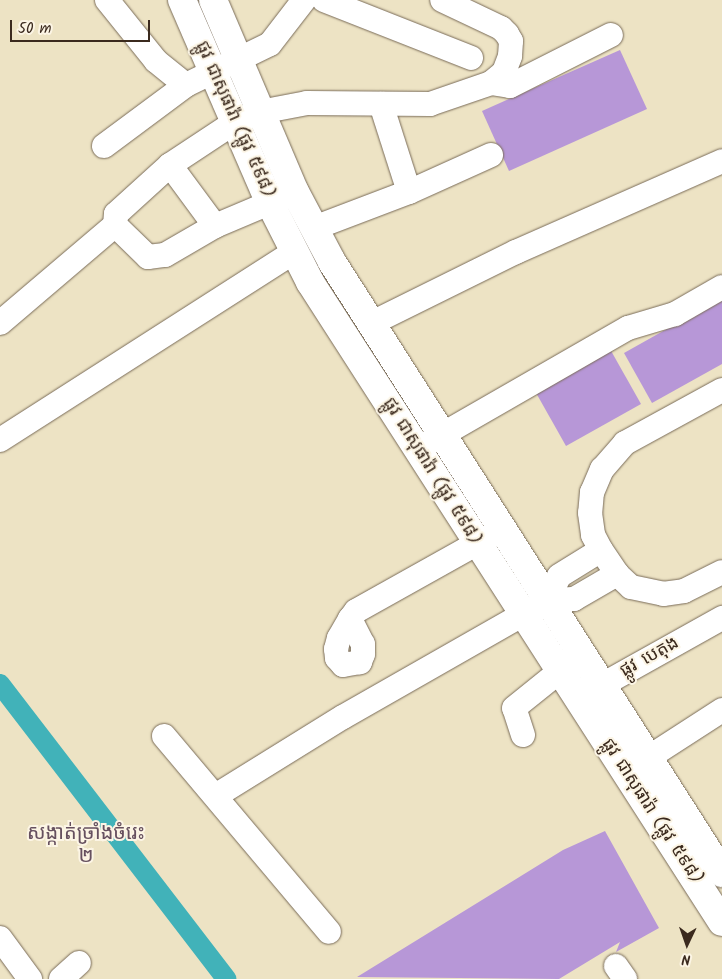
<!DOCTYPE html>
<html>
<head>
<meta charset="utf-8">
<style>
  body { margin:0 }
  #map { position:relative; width:722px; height:979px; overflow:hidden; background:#ede3c4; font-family:Kalam,"Noto Sans Khmer",sans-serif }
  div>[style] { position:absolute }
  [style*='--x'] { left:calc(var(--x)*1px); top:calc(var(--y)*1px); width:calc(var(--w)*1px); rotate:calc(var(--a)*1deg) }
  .canal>* { height:20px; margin:-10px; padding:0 10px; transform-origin:10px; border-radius:10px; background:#41b2b9 }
  .building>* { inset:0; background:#b797d7 }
  .roads { filter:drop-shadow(0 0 1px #796b58) drop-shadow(0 0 1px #796b58) }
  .minor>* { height:24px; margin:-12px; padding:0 12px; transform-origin:12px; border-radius:12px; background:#fff }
  .major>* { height:28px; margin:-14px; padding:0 14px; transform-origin:14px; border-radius:14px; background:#fff }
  span { translate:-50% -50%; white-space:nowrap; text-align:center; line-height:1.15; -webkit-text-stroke:4px #fcf5e5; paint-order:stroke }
  .street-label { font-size:18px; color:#3b2a1e }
  .quarter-label { font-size:20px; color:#66505f }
  .north { position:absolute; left:662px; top:919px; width:50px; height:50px; -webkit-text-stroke:4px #fcf5e5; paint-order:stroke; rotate:183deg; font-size:14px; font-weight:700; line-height:20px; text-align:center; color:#3b2a1e }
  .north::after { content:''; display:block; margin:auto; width:18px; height:22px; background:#3b2a1e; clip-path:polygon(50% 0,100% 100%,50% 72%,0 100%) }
  .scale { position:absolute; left:10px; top:20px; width:140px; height:22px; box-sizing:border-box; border:2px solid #3b2a1e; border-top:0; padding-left:6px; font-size:15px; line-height:18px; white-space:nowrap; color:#3b2a1e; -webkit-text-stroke:4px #fcf5e5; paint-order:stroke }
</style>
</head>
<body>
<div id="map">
  <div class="canal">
    <i style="--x:0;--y:684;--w:372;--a:52.5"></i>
  </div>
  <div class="building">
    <i style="clip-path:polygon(620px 50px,647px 109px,509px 171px,482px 111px)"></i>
    <i style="clip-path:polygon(722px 298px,722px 364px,652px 403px,624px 353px)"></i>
    <i style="clip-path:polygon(610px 349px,641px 404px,566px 446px,535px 391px)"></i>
    <i style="clip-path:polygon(605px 831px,659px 928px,616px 952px,620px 942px,559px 979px,357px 977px,563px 850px)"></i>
  </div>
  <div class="roads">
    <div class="minor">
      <i style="--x:107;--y:0;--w:78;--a:51.2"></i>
      <i style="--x:156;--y:61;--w:38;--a:39"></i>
      <i style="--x:186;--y:85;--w:93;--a:-26"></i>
      <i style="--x:270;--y:44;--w:56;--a:-52.3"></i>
      <i style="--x:324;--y:0;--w:158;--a:21.5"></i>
      <i style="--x:491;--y:83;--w:19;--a:9"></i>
      <i style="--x:510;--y:86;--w:113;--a:-26.8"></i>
      <i style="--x:381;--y:104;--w:92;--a:72.3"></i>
      <i style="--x:104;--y:146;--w:102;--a:-36.6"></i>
      <i style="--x:170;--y:165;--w:76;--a:53.6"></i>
      <i style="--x:215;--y:226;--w:77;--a:-22.9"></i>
      <i style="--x:115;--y:225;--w:46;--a:44.1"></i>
      <i style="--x:148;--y:257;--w:17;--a:-7"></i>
      <i style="--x:165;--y:255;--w:58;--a:-30.1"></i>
      <i style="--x:314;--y:228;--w:102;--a:-20.8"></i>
      <i style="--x:409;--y:192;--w:90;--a:-24.3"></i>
      <i style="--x:0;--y:323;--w:151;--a:-40.4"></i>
      <i style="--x:115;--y:225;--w:11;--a:-85"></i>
      <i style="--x:116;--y:214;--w:73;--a:-42.2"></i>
      <i style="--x:170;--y:165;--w:78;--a:-33.5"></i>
      <i style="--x:235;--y:122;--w:27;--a:-22"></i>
      <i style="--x:260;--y:112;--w:48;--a:-10.8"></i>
      <i style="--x:307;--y:103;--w:123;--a:0.5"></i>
      <i style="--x:430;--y:104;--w:65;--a:-19"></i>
      <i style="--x:491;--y:83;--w:17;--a:-40"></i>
      <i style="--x:504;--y:72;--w:17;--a:-69"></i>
      <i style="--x:510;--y:56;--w:15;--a:-86"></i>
      <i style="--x:511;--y:41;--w:8;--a:-120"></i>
      <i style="--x:507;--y:34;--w:8;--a:-135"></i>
      <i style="--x:501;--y:28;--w:65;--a:-154.6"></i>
      <i style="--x:370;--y:324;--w:163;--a:-26.3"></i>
      <i style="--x:516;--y:252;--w:225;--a:-23.8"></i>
      <i style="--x:722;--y:390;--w:111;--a:151.3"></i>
      <i style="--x:625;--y:443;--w:35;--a:131"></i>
      <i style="--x:602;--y:469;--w:25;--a:113"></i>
      <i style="--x:592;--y:492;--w:21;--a:95"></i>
      <i style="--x:590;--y:513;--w:22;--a:82"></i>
      <i style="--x:593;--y:535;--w:17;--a:62"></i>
      <i style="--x:601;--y:550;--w:29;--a:56"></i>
      <i style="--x:617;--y:574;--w:19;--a:43"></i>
      <i style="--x:631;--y:587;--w:33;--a:12"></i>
      <i style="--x:663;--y:594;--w:21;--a:-8"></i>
      <i style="--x:684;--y:591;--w:42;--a:-26.6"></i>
      <i style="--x:0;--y:440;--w:349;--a:-32.6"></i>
      <i style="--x:426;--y:444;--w:233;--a:-29.9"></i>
      <i style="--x:628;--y:328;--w:49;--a:-16.6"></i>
      <i style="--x:675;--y:314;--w:54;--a:-29.9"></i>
      <i style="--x:548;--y:600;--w:26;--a:-65"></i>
      <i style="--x:559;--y:576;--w:49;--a:-31.8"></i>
      <i style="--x:350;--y:619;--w:28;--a:63"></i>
      <i style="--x:363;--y:644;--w:10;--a:90"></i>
      <i style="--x:363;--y:654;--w:9;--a:111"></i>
      <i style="--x:360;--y:662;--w:17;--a:170"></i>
      <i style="--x:343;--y:665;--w:9;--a:-131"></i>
      <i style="--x:337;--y:658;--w:9;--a:-96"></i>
      <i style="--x:336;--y:649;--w:11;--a:-75"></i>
      <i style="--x:339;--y:638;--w:22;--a:-60"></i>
      <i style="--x:350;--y:619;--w:10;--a:-53"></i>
      <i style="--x:356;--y:611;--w:166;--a:-29.2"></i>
      <i style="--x:586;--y:694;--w:156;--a:-29.2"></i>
      <i style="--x:523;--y:735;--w:28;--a:-108"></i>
      <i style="--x:514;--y:708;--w:78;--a:-38.8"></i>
      <i style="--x:164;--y:736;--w:256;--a:49.9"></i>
      <i style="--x:634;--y:767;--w:105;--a:-32.9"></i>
      <i style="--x:217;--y:795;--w:148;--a:-31.8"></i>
      <i style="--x:343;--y:717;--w:236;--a:-29.7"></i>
      <i style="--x:548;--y:600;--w:26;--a:-2"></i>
      <i style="--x:574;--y:599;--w:50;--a:-30.2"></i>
      <i style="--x:0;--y:938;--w:51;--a:53.8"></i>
      <i style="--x:616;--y:966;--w:16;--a:55"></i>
      <i style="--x:61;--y:979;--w:24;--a:-42"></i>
    </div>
    <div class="major">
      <i style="--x:182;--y:0;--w:221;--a:66.6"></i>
      <i style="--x:270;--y:203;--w:89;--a:63.1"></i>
      <i style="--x:310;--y:282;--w:761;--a:57.23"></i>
      <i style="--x:213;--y:0;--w:209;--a:66.9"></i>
      <i style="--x:295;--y:192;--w:79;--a:62.1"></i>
      <i style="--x:332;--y:262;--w:725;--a:57.45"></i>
    </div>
  </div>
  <div class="street-label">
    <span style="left:234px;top:120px;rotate:66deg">ផ្លូវ ជាសុផារ៉ា (ផ្លូវ ៥៩៨)</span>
    <span style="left:431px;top:472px;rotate:58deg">ផ្លូវ ជាសុផារ៉ា (ផ្លូវ ៥៩៨)</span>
    <span style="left:650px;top:658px;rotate:-29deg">ផ្លូវ បេតុង</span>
    <span style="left:651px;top:812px;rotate:57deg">ផ្លូវ ជាសុផារ៉ា (ផ្លូវ ៥៩៨)</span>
  </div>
  <div class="quarter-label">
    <span style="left:86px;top:846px">សង្កាត់ច្រាំងចំរេះ<br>២</span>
  </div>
  <div class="north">N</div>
  <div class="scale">50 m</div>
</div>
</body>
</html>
